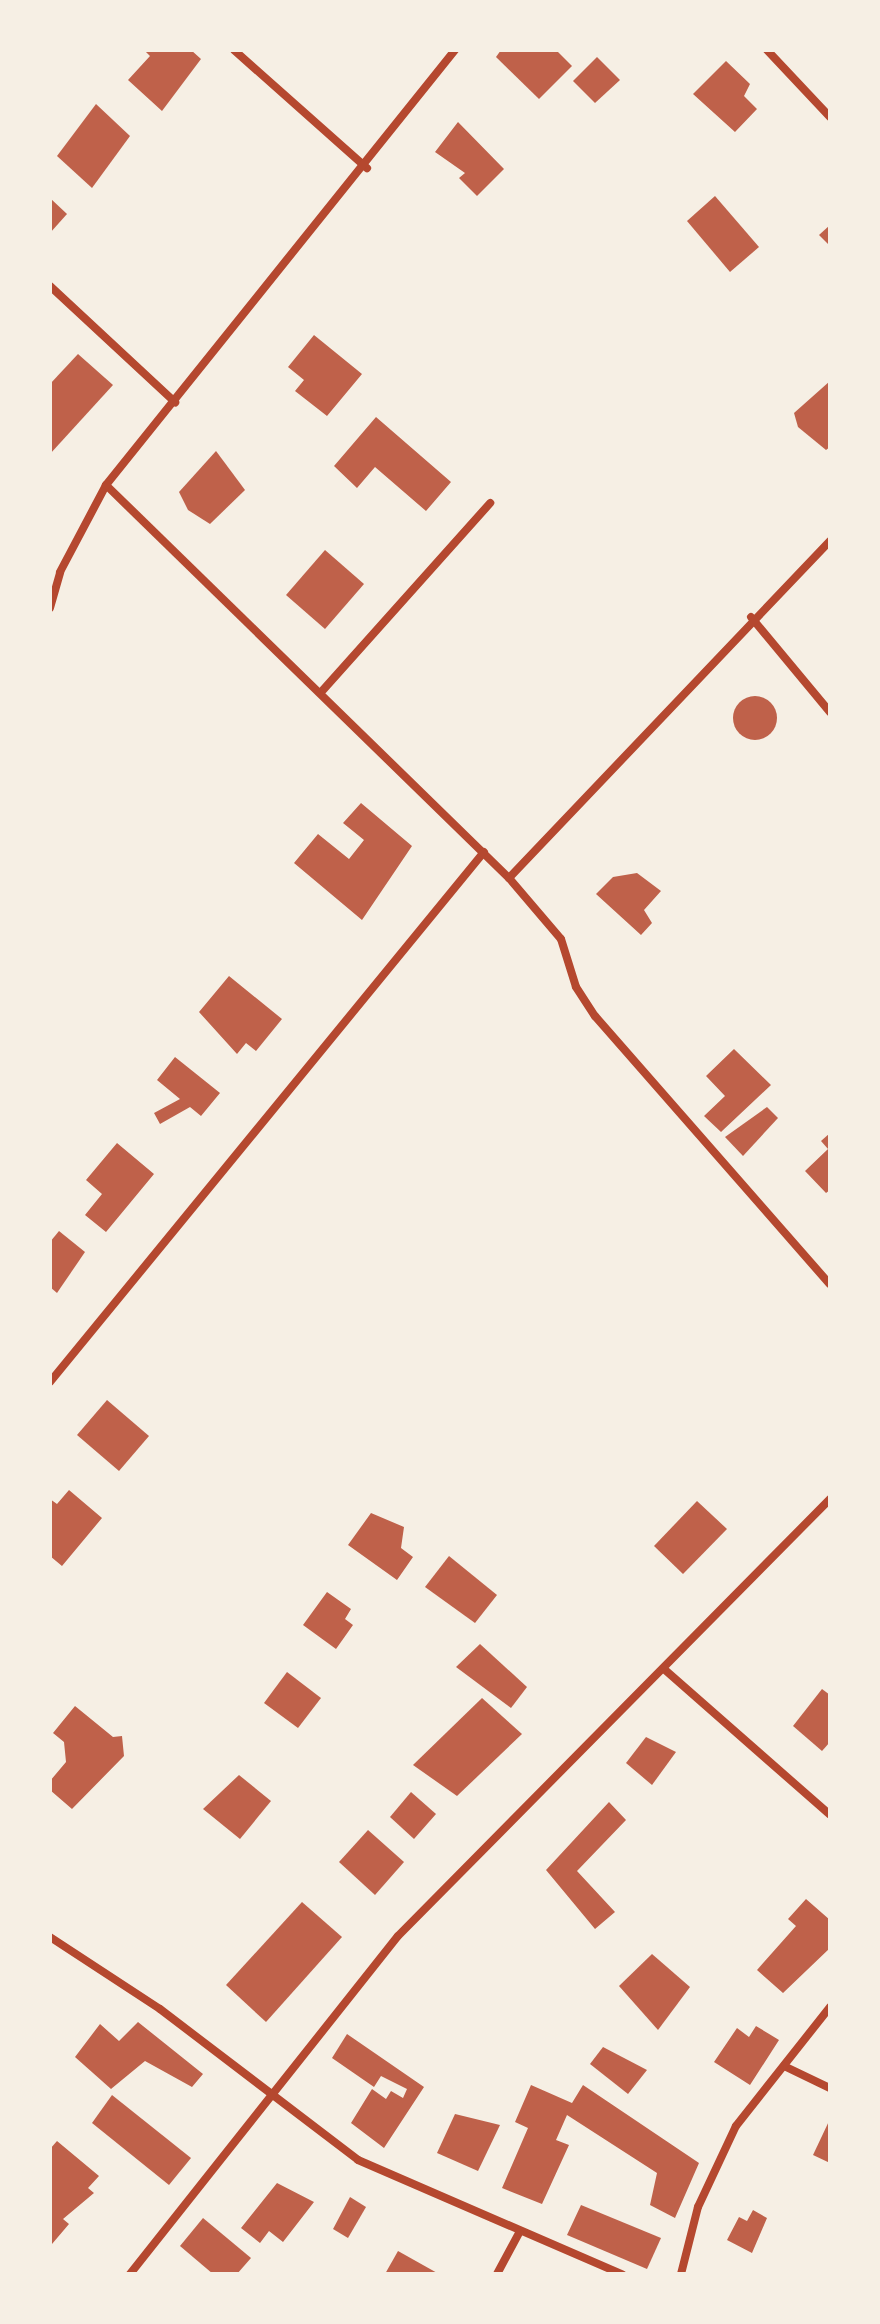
<!DOCTYPE html>
<html>
<head>
<meta charset="utf-8">
<style>
  body { margin:0 }
  #map { position:relative; width:880px; height:2324px; overflow:hidden; background:#f6efe4; font-family:"DejaVu Sans",sans-serif }
  div>[style] { position:absolute }
  [style*='--x'] { left:calc(var(--x)*1px); top:calc(var(--y)*1px); width:calc(var(--w)*1px); rotate:calc(var(--a)*1deg) }
  .building>* { inset:0; background:#bf614a }
  .round { border-radius:50% }
  .minor>* { height:8px; margin:-4px; padding:0 4px; transform-origin:4px; border-radius:4px; background:#b5482f }
  span { translate:-50% -50%; white-space:nowrap; text-align:center; line-height:1.15; -webkit-text-stroke:6px #f6efe4; paint-order:stroke }
  .frame { position:absolute; inset:0; border:52px solid #f6efe4; pointer-events:none }
</style>
</head>
<body>
<div id="map">
  <div class="building">
    <i style="clip-path:polygon(144px 50px,191px 50px,201px 59px,162px 111px,128px 80px,150px 56px)"></i>
    <i style="clip-path:polygon(501px 50px,557px 51px,572px 66px,539px 99px,496px 57px)"></i>
    <i style="clip-path:polygon(597px 57px,620px 80px,595px 103px,573px 81px)"></i>
    <i style="clip-path:polygon(726px 61px,750px 84px,744px 96px,757px 109px,735px 132px,693px 94px)"></i>
    <i style="clip-path:polygon(96px 104px,130px 136px,92px 188px,57px 156px)"></i>
    <i style="clip-path:polygon(458px 122px,504px 169px,477px 196px,459px 178px,465px 173px,435px 152px)"></i>
    <i style="clip-path:polygon(715px 196px,759px 247px,730px 272px,687px 221px)"></i>
    <i style="clip-path:polygon(50px 198px,67px 214px,50px 233px)"></i>
    <i style="clip-path:polygon(830px 225px,830px 246px,819px 235px)"></i>
    <i style="clip-path:polygon(314px 335px,362px 374px,327px 416px,295px 391px,304px 380px,288px 367px)"></i>
    <i style="clip-path:polygon(78px 354px,113px 385px,50px 454px,50px 384px)"></i>
    <i style="clip-path:polygon(830px 381px,830px 447px,826px 450px,798px 427px,794px 413px)"></i>
    <i style="clip-path:polygon(376px 417px,451px 482px,426px 511px,375px 467px,357px 488px,334px 466px)"></i>
    <i style="clip-path:polygon(216px 451px,245px 490px,210px 524px,188px 510px,179px 492px)"></i>
    <i style="clip-path:polygon(325px 550px,364px 584px,325px 629px,286px 595px)"></i>
    <i class="round" style="left:733px;top:696px;width:44px;height:44px"></i>
    <i style="clip-path:polygon(361px 803px,412px 846px,362px 920px,294px 863px,318px 834px,349px 859px,364px 840px,343px 823px)"></i>
    <i style="clip-path:polygon(637px 873px,661px 891px,644px 910px,652px 923px,641px 935px,596px 894px,613px 877px)"></i>
    <i style="clip-path:polygon(229px 976px,282px 1019px,256px 1051px,246px 1043px,237px 1054px,199px 1012px)"></i>
    <i style="clip-path:polygon(734px 1049px,771px 1085px,721px 1132px,704px 1116px,725px 1096px,706px 1076px)"></i>
    <i style="clip-path:polygon(175px 1057px,220px 1093px,201px 1116px,190px 1107px,160px 1124px,154px 1113px,180px 1099px,157px 1080px)"></i>
    <i style="clip-path:polygon(767px 1107px,778px 1118px,743px 1156px,725px 1137px)"></i>
    <i style="clip-path:polygon(830px 1133px,830px 1190px,826px 1193px,805px 1171px,828px 1149px,821px 1141px)"></i>
    <i style="clip-path:polygon(117px 1143px,154px 1174px,106px 1232px,85px 1215px,102px 1194px,86px 1180px)"></i>
    <i style="clip-path:polygon(59px 1231px,85px 1252px,57px 1293px,50px 1287px,50px 1242px)"></i>
    <i style="clip-path:polygon(107px 1400px,149px 1436px,119px 1471px,77px 1435px)"></i>
    <i style="clip-path:polygon(69px 1490px,102px 1518px,62px 1566px,50px 1556px,50px 1499px,57px 1504px)"></i>
    <i style="clip-path:polygon(697px 1501px,727px 1529px,683px 1574px,654px 1546px)"></i>
    <i style="clip-path:polygon(371px 1513px,404px 1527px,401px 1548px,413px 1557px,397px 1580px,348px 1545px)"></i>
    <i style="clip-path:polygon(449px 1556px,497px 1595px,475px 1623px,425px 1587px)"></i>
    <i style="clip-path:polygon(327px 1592px,351px 1609px,345px 1619px,353px 1625px,336px 1649px,303px 1625px)"></i>
    <i style="clip-path:polygon(480px 1644px,527px 1687px,511px 1708px,456px 1667px)"></i>
    <i style="clip-path:polygon(287px 1672px,321px 1698px,298px 1728px,264px 1703px)"></i>
    <i style="clip-path:polygon(822px 1689px,830px 1695px,830px 1742px,822px 1751px,793px 1726px)"></i>
    <i style="clip-path:polygon(482px 1698px,522px 1734px,457px 1796px,413px 1765px)"></i>
    <i style="clip-path:polygon(75px 1706px,113px 1737px,122px 1736px,124px 1756px,72px 1809px,50px 1790px,50px 1781px,66px 1762px,64px 1742px,53px 1733px)"></i>
    <i style="clip-path:polygon(646px 1737px,676px 1752px,652px 1785px,626px 1763px)"></i>
    <i style="clip-path:polygon(239px 1775px,271px 1801px,240px 1839px,203px 1809px)"></i>
    <i style="clip-path:polygon(411px 1792px,436px 1814px,414px 1839px,390px 1817px)"></i>
    <i style="clip-path:polygon(609px 1802px,626px 1820px,577px 1871px,615px 1912px,595px 1929px,546px 1870px)"></i>
    <i style="clip-path:polygon(368px 1830px,404px 1862px,375px 1895px,339px 1862px)"></i>
    <i style="clip-path:polygon(806px 1899px,830px 1920px,830px 1948px,783px 1993px,757px 1970px,796px 1926px,788px 1919px)"></i>
    <i style="clip-path:polygon(302px 1902px,342px 1937px,266px 2022px,226px 1985px)"></i>
    <i style="clip-path:polygon(652px 1954px,690px 1987px,658px 2030px,619px 1986px)"></i>
    <i style="clip-path:polygon(138px 2022px,203px 2074px,192px 2087px,145px 2061px,111px 2089px,75px 2057px,100px 2024px,119px 2041px)"></i>
    <i style="clip-path:polygon(756px 2026px,779px 2040px,750px 2085px,714px 2062px,737px 2028px,749px 2037px)"></i>
    <i style="clip-path:polygon(347px 2034px,424px 2087px,384px 2148px,351px 2123px,372px 2089px,386px 2099px,391px 2091px,403px 2098px,407px 2089px,381px 2076px,374px 2087px,332px 2058px)"></i>
    <i style="clip-path:polygon(603px 2047px,647px 2070px,628px 2094px,590px 2064px)"></i>
    <i style="clip-path:polygon(531px 2085px,572px 2103px,583px 2085px,699px 2163px,675px 2218px,650px 2205px,657px 2173px,567px 2115px,556px 2140px,569px 2145px,542px 2204px,502px 2188px,528px 2128px,515px 2122px)"></i>
    <i style="clip-path:polygon(112px 2095px,191px 2158px,169px 2185px,92px 2123px)"></i>
    <i style="clip-path:polygon(455px 2114px,500px 2125px,478px 2171px,437px 2153px)"></i>
    <i style="clip-path:polygon(830px 2119px,830px 2163px,813px 2155px)"></i>
    <i style="clip-path:polygon(57px 2141px,99px 2176px,88px 2188px,94px 2193px,63px 2219px,69px 2224px,52px 2244px,50px 2149px)"></i>
    <i style="clip-path:polygon(277px 2183px,314px 2202px,283px 2242px,269px 2231px,260px 2243px,241px 2228px)"></i>
    <i style="clip-path:polygon(350px 2197px,366px 2207px,348px 2238px,333px 2229px)"></i>
    <i style="clip-path:polygon(581px 2205px,661px 2238px,647px 2269px,567px 2235px)"></i>
    <i style="clip-path:polygon(753px 2210px,767px 2218px,752px 2253px,727px 2240px,739px 2217px,747px 2221px)"></i>
    <i style="clip-path:polygon(203px 2218px,251px 2258px,237px 2274px,213px 2274px,180px 2246px)"></i>
    <i style="clip-path:polygon(398px 2251px,439px 2274px,385px 2274px)"></i>
  </div>
  <div class="minor">
    <i style="--x:234;--y:50;--w:178;--a:41.6"></i>
    <i style="--x:767;--y:50;--w:92;--a:46.8"></i>
    <i style="--x:50;--y:286;--w:171;--a:42.9"></i>
    <i style="--x:106;--y:485;--w:563;--a:44.28"></i>
    <i style="--x:509;--y:878;--w:80;--a:49.6"></i>
    <i style="--x:561;--y:939;--w:50;--a:72.6"></i>
    <i style="--x:576;--y:987;--w:35;--a:57"></i>
    <i style="--x:595;--y:1016;--w:356;--a:48.8"></i>
    <i style="--x:50;--y:608;--w:37;--a:-74"></i>
    <i style="--x:60;--y:572;--w:98;--a:-62.1"></i>
    <i style="--x:106;--y:485;--w:558;--a:-51.26"></i>
    <i style="--x:751;--y:617;--w:124;--a:50.3"></i>
    <i style="--x:323;--y:690;--w:251;--a:-48.2"></i>
    <i style="--x:509;--y:878;--w:465;--a:-46.4"></i>
    <i style="--x:50;--y:1382;--w:685;--a:-50.69"></i>
    <i style="--x:664;--y:1669;--w:221;--a:41.3"></i>
    <i style="--x:50;--y:1937;--w:131;--a:33.2"></i>
    <i style="--x:160;--y:2009;--w:249;--a:37.3"></i>
    <i style="--x:358;--y:2160;--w:288;--a:23.4"></i>
    <i style="--x:784;--y:2066;--w:51;--a:25.6"></i>
    <i style="--x:130;--y:2274;--w:431;--a:-51.6"></i>
    <i style="--x:398;--y:1936;--w:614;--a:-45.33"></i>
    <i style="--x:497;--y:2274;--w:47;--a:-61.8"></i>
    <i style="--x:681;--y:2274;--w:69;--a:-75.8"></i>
    <i style="--x:698;--y:2207;--w:89;--a:-64.9"></i>
    <i style="--x:736;--y:2126;--w:152;--a:-51.7"></i>
  </div>
  <div class="frame"></div>
</div>
</body>
</html>
